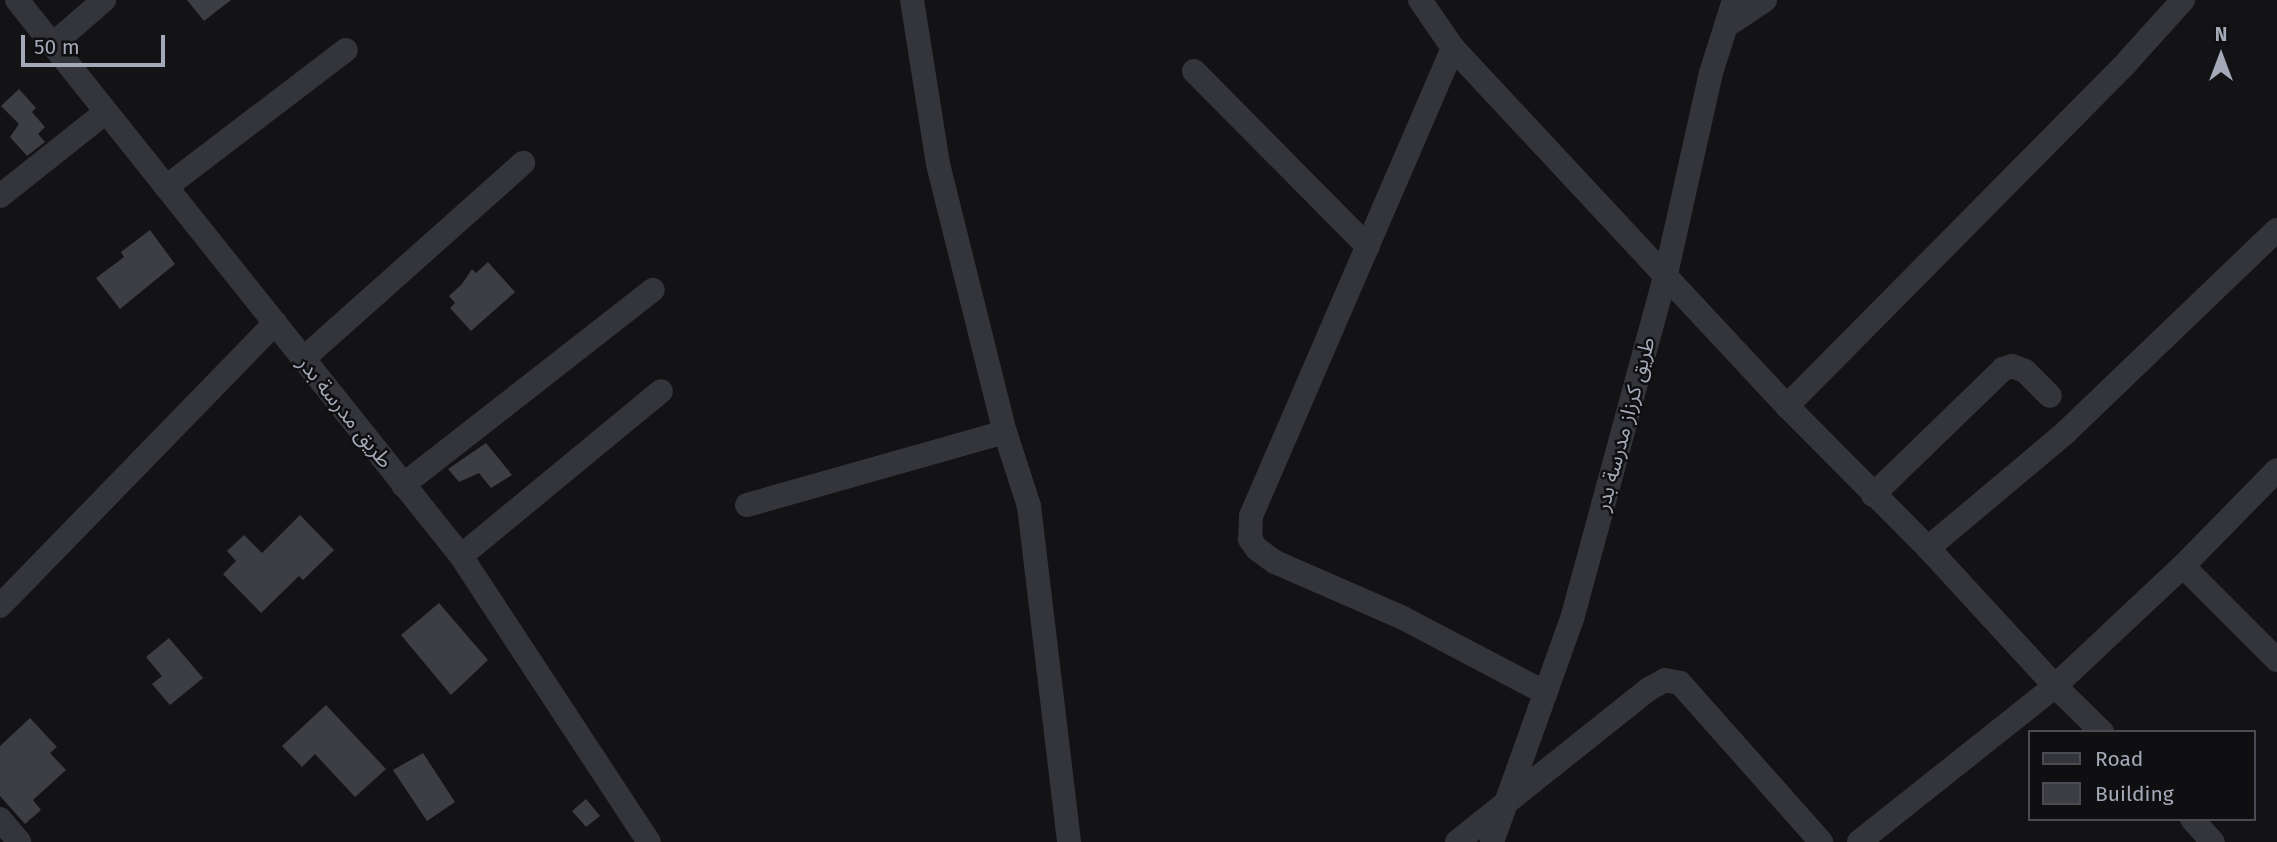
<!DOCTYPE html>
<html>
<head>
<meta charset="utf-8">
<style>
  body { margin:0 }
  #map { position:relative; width:2277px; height:842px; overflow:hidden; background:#131315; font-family:"Fira Sans","Noto Sans Arabic",sans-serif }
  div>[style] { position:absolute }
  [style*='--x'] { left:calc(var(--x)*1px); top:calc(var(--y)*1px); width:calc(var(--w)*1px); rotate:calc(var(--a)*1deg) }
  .building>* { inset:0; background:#3d3e43 }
  .minor>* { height:24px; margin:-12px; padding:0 12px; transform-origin:12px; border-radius:12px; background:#34353b }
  span { translate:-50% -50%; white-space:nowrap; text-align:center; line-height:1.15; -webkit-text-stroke:5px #0f0e10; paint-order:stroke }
  .street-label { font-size:21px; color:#a4a9b7 }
  .legend { position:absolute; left:2028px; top:730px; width:228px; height:91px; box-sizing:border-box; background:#0f0e10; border:2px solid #4b4c53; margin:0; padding:9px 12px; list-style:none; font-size:21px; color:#a4a9b7 }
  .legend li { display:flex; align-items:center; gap:14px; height:35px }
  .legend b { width:35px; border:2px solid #4b4c53 }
  .north { position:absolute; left:2186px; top:21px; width:70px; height:70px; -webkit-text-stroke:5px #0f0e10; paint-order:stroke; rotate:0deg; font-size:19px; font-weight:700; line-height:28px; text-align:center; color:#a4a9b7 }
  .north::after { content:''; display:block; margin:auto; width:24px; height:32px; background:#a4a9b7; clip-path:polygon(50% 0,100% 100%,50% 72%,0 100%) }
  .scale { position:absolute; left:21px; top:35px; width:144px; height:32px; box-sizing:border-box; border:4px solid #a4a9b7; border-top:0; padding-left:9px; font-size:21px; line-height:24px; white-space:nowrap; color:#a4a9b7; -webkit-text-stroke:5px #0f0e10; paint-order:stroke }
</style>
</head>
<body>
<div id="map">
  <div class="building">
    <i style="clip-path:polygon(187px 0,231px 0,204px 21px)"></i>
    <i style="clip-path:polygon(19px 89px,36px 108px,32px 112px,45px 127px,38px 134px,45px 142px,27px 156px,10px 137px,19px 124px,1px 106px)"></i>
    <i style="clip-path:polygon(150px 230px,175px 264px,120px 309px,96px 278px,124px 257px,121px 252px)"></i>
    <i style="clip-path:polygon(488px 262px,515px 292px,471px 331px,450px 308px,455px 303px,449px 296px,462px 284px,472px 269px,476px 273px)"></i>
    <i style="clip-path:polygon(486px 443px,512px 475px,491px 488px,479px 473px,459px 482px,448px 469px)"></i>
    <i style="clip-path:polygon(300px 515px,334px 550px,303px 580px,299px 576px,261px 613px,223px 574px,236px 561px,227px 551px,244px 535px,262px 553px)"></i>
    <i style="clip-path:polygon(439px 603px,488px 660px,451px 695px,401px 635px)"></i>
    <i style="clip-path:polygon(169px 638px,203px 678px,170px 705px,152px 684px,162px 676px,146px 657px)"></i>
    <i style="clip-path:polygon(326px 705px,386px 769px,355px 797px,315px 754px,302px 767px,282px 746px)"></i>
    <i style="clip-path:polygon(30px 718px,57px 747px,50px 753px,66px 770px,33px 800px,41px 810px,25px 824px,0 796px,0 746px)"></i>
    <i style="clip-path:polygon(423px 753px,455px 802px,427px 821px,393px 770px)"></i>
    <i style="clip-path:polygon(586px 799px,600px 816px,586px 827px,572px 811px)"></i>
  </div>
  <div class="minor">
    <i style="--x:17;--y:0;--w:712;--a:51.39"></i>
    <i style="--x:461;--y:556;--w:342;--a:56.7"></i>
    <i style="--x:912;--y:0;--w:166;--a:81"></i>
    <i style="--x:938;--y:164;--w:276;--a:76"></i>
    <i style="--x:1005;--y:432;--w:78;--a:72"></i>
    <i style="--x:1029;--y:506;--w:338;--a:83.2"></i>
    <i style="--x:1420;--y:0;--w:58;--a:55.5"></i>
    <i style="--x:1453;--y:48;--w:490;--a:47"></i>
    <i style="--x:1787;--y:406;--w:200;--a:45.2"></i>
    <i style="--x:1928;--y:548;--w:188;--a:47.4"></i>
    <i style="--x:2055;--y:686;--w:66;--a:44.4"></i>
    <i style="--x:1726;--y:26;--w:47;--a:-33.7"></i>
    <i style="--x:52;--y:45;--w:69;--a:-40.9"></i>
    <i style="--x:1453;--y:48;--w:510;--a:113.35"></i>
    <i style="--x:1251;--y:516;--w:23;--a:92"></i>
    <i style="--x:1250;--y:539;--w:12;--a:55"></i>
    <i style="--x:1257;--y:549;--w:22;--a:36"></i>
    <i style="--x:1275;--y:562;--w:140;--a:23.6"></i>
    <i style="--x:1403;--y:618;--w:161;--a:27.7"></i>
    <i style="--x:1194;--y:71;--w:247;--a:45.3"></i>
    <i style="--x:166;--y:187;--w:226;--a:-37.3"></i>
    <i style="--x:0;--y:196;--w:135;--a:-38.4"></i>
    <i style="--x:303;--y:359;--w:295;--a:-41.7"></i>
    <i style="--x:1787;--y:406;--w:484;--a:-45.3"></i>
    <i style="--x:2127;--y:62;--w:84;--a:-47.9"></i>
    <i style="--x:403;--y:485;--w:317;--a:-38"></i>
    <i style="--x:1873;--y:495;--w:181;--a:-44.1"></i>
    <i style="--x:2003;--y:369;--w:9;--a:-18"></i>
    <i style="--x:2012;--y:366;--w:14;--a:21"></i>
    <i style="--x:2025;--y:371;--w:35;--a:45"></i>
    <i style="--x:747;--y:505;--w:268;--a:-15.8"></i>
    <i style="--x:1928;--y:548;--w:180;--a:-40"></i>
    <i style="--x:2066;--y:432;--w:292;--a:-43.8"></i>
    <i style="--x:461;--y:556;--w:259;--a:-39.5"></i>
    <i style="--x:2183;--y:566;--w:133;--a:45"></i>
    <i style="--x:0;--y:606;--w:395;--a:-45.8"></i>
    <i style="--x:0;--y:819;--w:30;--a:50"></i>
    <i style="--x:2192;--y:819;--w:31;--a:48"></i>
    <i style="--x:1457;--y:842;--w:246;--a:-38.6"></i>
    <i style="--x:1649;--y:689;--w:18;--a:-29"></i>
    <i style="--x:1665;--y:680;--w:15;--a:11"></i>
    <i style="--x:1680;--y:683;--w:213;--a:48.4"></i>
    <i style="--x:1492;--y:842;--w:237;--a:-70.3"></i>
    <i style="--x:1572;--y:619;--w:358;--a:-74.8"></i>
    <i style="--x:1666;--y:274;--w:206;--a:-77.4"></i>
    <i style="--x:1711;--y:73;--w:77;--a:-72.5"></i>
    <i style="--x:1859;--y:842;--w:251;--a:-38.5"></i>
    <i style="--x:2055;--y:686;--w:175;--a:-43.2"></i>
    <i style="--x:2183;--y:566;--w:134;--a:-45.6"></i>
  </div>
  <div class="street-label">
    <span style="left:345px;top:412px;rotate:51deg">طريق مدرسة بدر</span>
    <span style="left:1625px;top:424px;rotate:-75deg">طريق كرزاز مدرسة بدر</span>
  </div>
  <ul class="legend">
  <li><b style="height:9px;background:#34353b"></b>Road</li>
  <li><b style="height:19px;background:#3d3e43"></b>Building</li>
  </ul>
  <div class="north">N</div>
  <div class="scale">50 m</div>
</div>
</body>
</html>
